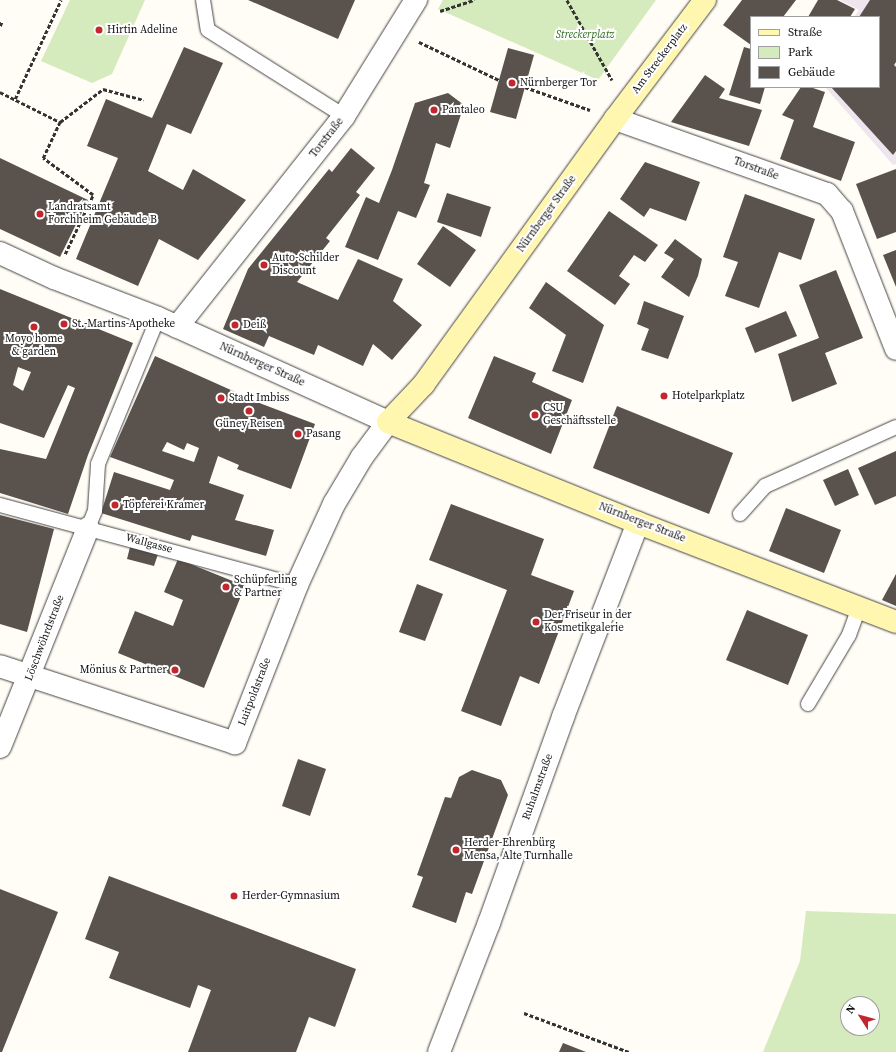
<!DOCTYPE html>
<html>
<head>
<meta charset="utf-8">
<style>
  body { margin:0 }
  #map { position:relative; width:896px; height:1052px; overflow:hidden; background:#fffdf5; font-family:"Source Serif 4",serif }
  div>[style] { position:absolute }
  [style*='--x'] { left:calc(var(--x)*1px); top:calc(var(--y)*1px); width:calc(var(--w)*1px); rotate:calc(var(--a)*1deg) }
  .industrial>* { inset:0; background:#eee6ef }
  .green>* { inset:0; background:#d5ebbd }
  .building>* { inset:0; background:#5a524d }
  .path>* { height:2.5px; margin-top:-1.25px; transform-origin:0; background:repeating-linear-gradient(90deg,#333 0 4px,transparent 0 6px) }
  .roads { filter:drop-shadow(0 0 1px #444) drop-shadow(0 0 1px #444) }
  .lane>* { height:14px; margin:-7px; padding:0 7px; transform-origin:7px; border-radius:7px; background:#fff }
  .street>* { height:22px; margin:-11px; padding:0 11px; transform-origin:11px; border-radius:11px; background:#fff }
  .secondary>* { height:22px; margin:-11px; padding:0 11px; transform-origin:11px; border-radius:11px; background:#fff6b0 }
  .dots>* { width:11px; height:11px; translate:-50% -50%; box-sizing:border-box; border:2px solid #fff; border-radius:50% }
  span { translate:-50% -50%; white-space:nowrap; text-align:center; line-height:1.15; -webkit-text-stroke:4px #fff; paint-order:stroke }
  .poi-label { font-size:11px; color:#111 }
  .left { translate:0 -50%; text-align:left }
  .right { translate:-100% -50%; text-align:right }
  .park-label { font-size:11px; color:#2f6b1f; font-style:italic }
  .street-label { font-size:11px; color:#111 }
  .legend { position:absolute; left:750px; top:16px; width:130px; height:72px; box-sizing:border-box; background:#fff; border:1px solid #a0a0a0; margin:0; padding:5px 7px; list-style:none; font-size:12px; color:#111 }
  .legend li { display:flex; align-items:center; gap:8px; height:20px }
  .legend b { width:20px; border:1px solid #a0a0a0 }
  .north { position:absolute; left:840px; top:996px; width:40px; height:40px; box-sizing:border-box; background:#fff; border:1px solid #a0a0a0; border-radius:50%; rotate:306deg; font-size:11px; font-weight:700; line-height:16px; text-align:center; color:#111 }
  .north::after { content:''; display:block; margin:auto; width:14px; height:18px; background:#c4262e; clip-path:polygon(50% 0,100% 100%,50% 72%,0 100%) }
</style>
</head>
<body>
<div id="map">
  <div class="industrial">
    <i style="clip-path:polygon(840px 0,896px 0,896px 164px,893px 165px,825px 87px,879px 87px,879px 17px,854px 17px,859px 10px)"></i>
  </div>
  <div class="green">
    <i style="clip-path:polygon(70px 0,145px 0,112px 74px,92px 83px,41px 61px)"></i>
    <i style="clip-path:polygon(443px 0,656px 0,598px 80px,438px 9px)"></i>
    <i style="clip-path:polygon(evenodd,806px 911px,896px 914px,896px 1052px,763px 1052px,800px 961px,806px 911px,848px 1004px,872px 1004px,872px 1028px,848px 1028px,848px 1004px)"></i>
  </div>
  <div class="building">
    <i style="clip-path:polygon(248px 0,355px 0,338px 39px)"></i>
    <i style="clip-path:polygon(742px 0,796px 0,783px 17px,751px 17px,751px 45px,723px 25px)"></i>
    <i style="clip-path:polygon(818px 0,837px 0,855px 9px,850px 17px,808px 17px)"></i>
    <i style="clip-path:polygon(870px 0,896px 0,896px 62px,894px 65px,896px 67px,896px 151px,893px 155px,831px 87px,879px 87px,879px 17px,859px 17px)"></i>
    <i style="clip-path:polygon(184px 47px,223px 63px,191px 134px,167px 124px,148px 171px,183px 190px,193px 169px,246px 200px,198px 260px,159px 239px,138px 286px,76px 259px,118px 158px,87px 146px,106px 99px,152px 118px)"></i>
    <i style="clip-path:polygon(744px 47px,751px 49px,751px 87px,765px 87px,760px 104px,729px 95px)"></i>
    <i style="clip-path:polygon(508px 48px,534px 55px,516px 119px,490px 112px)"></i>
    <i style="clip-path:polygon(705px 75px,725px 89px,719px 98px,762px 110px,749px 146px,671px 122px)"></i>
    <i style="clip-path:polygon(801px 87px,810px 87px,825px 92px,813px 127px,855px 142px,841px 181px,780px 159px,794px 120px,782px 115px)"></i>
    <i style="clip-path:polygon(448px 93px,464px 105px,450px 148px,436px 143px,424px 183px,430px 185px,416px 218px,398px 211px,378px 260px,345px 247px,366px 197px,379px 203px,392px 170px,415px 103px)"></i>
    <i style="clip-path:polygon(351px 148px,375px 168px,356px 192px,360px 195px,326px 238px,330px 241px,297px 282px,338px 300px,358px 259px,403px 279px,393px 301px,422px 325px,392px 360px,373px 344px,363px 366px,318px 345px,314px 355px,269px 336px,264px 347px,223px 329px,248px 269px,329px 169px,332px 172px)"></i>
    <i style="clip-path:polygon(0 158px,88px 200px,60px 257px,0 229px)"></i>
    <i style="clip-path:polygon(645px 162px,700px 182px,686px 221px,650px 208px,644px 217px,620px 199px)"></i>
    <i style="clip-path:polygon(896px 169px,896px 232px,877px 239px,856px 184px)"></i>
    <i style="clip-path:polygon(447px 193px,491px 207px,481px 237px,437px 222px)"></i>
    <i style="clip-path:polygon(745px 194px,815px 219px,801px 260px,779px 252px,759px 308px,725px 296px,738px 262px,723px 257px)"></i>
    <i style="clip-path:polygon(609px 211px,658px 245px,645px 262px,634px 255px,619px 276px,630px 284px,615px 305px,567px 271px)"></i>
    <i style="clip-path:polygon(443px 226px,476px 250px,450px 287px,417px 264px)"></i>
    <i style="clip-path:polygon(675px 239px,702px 259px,698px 276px,689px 297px,661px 277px,674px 259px,664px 253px)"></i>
    <i style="clip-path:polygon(896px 250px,896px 287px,883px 255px)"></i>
    <i style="clip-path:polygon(836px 270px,863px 338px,825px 353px,837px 384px,792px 402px,778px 354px,819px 338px,799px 285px)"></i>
    <i style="clip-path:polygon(546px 282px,604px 325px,583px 383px,552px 371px,566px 335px,529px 308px)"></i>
    <i style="clip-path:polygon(evenodd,0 289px,133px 343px,88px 455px,68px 514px,0 493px,0 449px,46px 459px,75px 388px,68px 385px,44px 438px,0 423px,0 289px,18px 367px,31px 372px,23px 391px,13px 385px,18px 367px)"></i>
    <i style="clip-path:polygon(644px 301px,684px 316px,668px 359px,641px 350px,649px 329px,637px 324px)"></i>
    <i style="clip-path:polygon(786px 311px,797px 336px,755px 353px,745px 328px)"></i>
    <i style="clip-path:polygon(evenodd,155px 356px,262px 404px,315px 424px,291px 489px,237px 469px,239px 465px,218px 456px,209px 483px,244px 495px,235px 520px,274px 530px,266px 556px,192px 535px,190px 541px,101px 513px,114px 472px,170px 490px,174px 480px,110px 457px,155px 356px,167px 442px,184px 450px,187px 443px,199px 448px,194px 462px,162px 451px,167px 442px)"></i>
    <i style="clip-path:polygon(494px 356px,536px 373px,532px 382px,572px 400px,551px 454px,468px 418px)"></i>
    <i style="clip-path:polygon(617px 406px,733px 453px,709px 514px,593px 468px)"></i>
    <i style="clip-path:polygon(896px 451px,896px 496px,875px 505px,858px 468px)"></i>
    <i style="clip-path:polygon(848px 469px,859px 495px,835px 506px,823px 480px)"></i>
    <i style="clip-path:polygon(451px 504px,544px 539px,531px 575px,574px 591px,539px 684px,520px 676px,501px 726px,461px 711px,507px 590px,429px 560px)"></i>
    <i style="clip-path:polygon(786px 508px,841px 530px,824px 573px,769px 551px)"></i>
    <i style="clip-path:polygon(0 515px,54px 529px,27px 632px,0 624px)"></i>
    <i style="clip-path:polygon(130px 547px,158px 554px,154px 566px,127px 559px)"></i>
    <i style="clip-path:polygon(178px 559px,245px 586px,204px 688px,118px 653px,135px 611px,173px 626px,183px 600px,164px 592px)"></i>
    <i style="clip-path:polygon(896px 574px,896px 606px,882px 600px)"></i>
    <i style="clip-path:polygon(417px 584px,443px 594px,425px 641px,399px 632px)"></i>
    <i style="clip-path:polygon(747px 610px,808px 635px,788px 685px,726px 660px)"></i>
    <i style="clip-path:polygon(298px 759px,326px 769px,310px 816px,282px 806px)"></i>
    <i style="clip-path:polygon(472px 770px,501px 780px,508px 795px,472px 894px,466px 892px,456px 923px,412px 907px,423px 877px,417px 875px,445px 797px,451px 798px,459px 777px)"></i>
    <i style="clip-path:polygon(109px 876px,356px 969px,335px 1027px,309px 1017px,296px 1052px,188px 1052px,211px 990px,198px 985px,190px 1008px,109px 978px,119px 952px,85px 939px)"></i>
    <i style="clip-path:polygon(0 889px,58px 912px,2px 1052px,0 1052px)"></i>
    <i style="clip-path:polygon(563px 1043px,586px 1052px,559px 1052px)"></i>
  </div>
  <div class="path">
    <i style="--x:567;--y:0;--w:92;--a:60.6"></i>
    <i style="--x:440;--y:11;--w:36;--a:-18"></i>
    <i style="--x:0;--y:26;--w:5;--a:-68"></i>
    <i style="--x:419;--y:42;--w:89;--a:25.4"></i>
    <i style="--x:525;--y:87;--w:69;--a:19.5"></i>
    <i style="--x:0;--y:92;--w:67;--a:26.6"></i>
    <i style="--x:15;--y:99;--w:109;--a:-65.1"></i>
    <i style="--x:65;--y:254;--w:65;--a:-64.6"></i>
    <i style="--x:93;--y:195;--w:62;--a:-143.5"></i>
    <i style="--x:43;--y:158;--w:40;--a:-65"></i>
    <i style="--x:60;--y:122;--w:54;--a:-37.5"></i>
    <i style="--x:103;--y:89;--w:42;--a:15"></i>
    <i style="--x:524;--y:1013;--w:112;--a:20.4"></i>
  </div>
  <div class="roads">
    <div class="lane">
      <i style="--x:203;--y:0;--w:30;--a:81"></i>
      <i style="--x:208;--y:30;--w:161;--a:32.3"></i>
      <i style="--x:0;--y:505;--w:308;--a:15.1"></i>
      <i style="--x:740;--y:514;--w:38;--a:-48"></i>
      <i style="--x:765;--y:486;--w:144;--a:-24.2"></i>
      <i style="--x:88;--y:528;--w:18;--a:-68"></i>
      <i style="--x:95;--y:511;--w:47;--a:-86.3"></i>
      <i style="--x:98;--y:464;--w:158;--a:-67.7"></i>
      <i style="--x:808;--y:704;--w:80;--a:-59.3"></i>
      <i style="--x:849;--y:635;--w:29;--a:-70"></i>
    </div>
    <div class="street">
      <i style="--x:615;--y:119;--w:225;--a:19.5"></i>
      <i style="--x:827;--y:194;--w:23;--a:49"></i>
      <i style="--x:842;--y:211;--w:148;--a:68.6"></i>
      <i style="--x:0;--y:253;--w:60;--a:24.8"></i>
      <i style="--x:54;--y:278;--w:111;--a:21"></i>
      <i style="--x:158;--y:318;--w:252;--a:24.3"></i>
      <i style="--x:388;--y:422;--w:44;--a:126.6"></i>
      <i style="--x:362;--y:457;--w:55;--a:120.8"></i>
      <i style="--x:334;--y:504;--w:89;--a:114.6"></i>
      <i style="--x:297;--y:585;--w:170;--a:111.4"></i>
      <i style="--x:235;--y:743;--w:247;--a:-161.9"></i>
      <i style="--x:177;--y:327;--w:269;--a:-51.6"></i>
      <i style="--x:344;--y:116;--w:137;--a:-58.2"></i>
      <i style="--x:0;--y:747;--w:236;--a:-68.1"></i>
      <i style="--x:439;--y:1052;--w:138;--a:-68.8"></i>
      <i style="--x:489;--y:923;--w:219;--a:-70.2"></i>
      <i style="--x:563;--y:717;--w:208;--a:-68.9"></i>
    </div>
    <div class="secondary">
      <i style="--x:705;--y:0;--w:149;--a:127.1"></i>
      <i style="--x:615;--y:119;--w:327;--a:125.8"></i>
      <i style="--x:424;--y:384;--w:52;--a:133.5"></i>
      <i style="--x:388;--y:422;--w:270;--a:22"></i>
      <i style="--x:638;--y:523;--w:276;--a:21"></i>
    </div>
  </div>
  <div class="dots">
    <i style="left:99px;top:30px;background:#c4262e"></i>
    <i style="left:512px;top:83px;background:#c4262e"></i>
    <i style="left:434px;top:110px;background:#c4262e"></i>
    <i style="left:40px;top:214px;background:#c4262e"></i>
    <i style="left:264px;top:265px;background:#c4262e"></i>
    <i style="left:64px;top:324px;background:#c4262e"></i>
    <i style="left:235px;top:325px;background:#c4262e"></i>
    <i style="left:34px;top:327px;background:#c4262e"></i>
    <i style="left:664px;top:396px;background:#c4262e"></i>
    <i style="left:221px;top:398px;background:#c4262e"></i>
    <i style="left:249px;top:411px;background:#c4262e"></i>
    <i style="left:535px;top:415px;background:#c4262e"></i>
    <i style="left:298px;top:434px;background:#c4262e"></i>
    <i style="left:115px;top:505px;background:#c4262e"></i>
    <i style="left:226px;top:587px;background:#c4262e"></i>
    <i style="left:536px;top:622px;background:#c4262e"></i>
    <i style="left:175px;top:670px;background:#c4262e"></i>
    <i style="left:456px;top:850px;background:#c4262e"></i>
    <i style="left:234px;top:896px;background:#c4262e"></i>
  </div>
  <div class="poi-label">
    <span class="left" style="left:107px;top:30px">Hirtin Adeline</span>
    <span class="left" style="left:520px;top:83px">Nürnberger Tor</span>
    <span class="left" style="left:442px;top:110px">Pantaleo</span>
    <span class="left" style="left:48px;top:214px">Landratsamt<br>Forchheim Gebäude B</span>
    <span class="left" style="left:272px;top:265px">Auto-Schilder<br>Discount</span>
    <span class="left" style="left:72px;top:324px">St.-Martins-Apotheke</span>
    <span class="left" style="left:243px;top:325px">Deiß</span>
    <span style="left:34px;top:346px">Moyo home<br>&amp; garden</span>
    <span class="left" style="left:672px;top:396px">Hotelparkplatz</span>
    <span class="left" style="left:229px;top:398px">Stadt Imbiss</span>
    <span class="left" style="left:543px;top:415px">CSU<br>Geschäftsstelle</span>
    <span style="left:249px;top:424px">Güney Reisen</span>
    <span class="left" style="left:306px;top:434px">Pasang</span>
    <span class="left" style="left:123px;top:505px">Töpferei Kramer</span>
    <span class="left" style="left:234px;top:587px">Schüpferling<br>&amp; Partner</span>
    <span class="left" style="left:544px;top:622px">Der Friseur in der<br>Kosmetikgalerie</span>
    <span class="right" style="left:167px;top:670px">Mönius &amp; Partner</span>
    <span class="left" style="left:464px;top:850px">Herder-Ehrenbürg<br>Mensa, Alte Turnhalle</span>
    <span class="left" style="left:242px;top:896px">Herder-Gymnasium</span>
  </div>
  <div class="park-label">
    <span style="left:585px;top:35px">Streckerplatz</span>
  </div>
  <div class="street-label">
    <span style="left:660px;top:59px;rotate:-53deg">Am Streckerplatz</span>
    <span style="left:327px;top:138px;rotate:-52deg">Torstraße</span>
    <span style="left:756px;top:169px;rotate:20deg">Torstraße</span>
    <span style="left:547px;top:214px;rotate:-54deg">Nürnberger Straße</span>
    <span style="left:262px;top:365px;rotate:24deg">Nürnberger Straße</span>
    <span style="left:642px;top:523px;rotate:21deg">Nürnberger Straße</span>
    <span style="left:149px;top:544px;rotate:15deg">Wallgasse</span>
    <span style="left:45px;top:638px;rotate:-69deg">Löschwöhrdstraße</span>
    <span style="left:255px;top:692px;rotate:-69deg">Luitpoldstraße</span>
    <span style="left:538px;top:787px;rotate:-70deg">Ruhalmstraße</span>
  </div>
  <ul class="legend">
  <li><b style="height:5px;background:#fff6b0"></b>Straße</li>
  <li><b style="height:11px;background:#d5ebbd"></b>Park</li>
  <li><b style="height:11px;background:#5a524d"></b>Gebäude</li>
  </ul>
  <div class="north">N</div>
</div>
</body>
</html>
